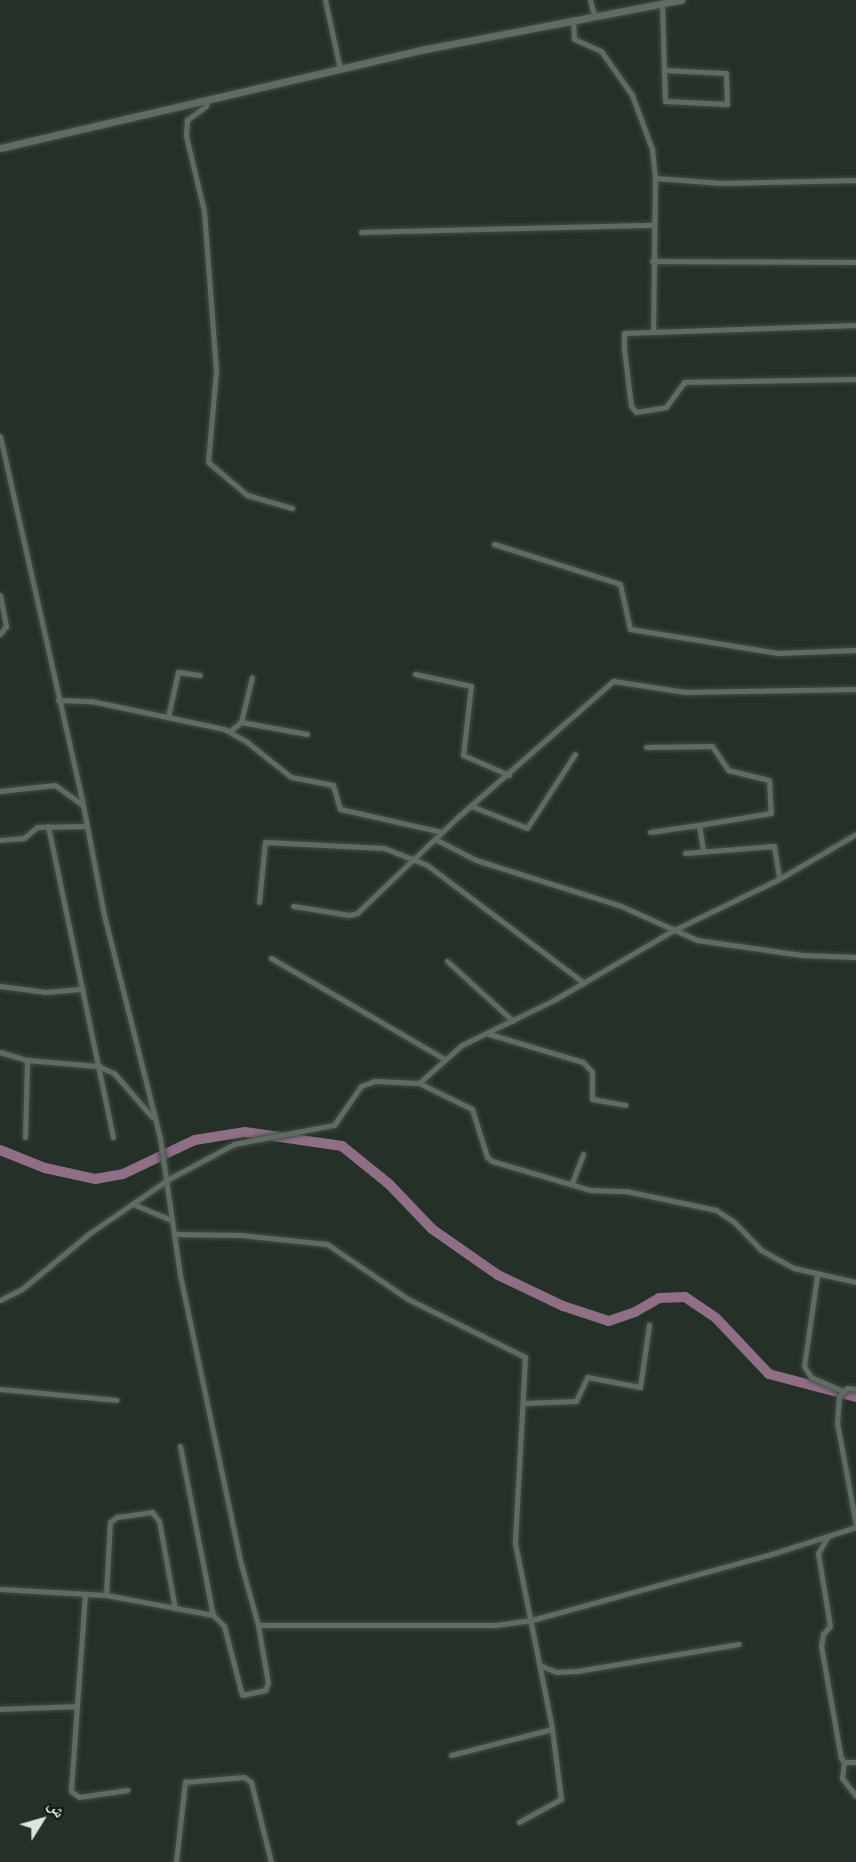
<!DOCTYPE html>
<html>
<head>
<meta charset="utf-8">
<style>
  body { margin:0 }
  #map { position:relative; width:856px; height:1862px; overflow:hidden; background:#243028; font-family:Helvetica,"Noto Naskh Arabic",sans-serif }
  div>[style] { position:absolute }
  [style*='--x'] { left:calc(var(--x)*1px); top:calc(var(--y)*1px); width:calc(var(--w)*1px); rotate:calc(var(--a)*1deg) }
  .river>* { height:10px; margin:-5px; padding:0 5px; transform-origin:5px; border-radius:5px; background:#8f6e86 }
  .roads { filter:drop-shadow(0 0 2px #434d47) drop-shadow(0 0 2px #434d47) }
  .minor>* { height:5px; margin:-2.5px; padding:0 2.5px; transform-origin:2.5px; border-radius:2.5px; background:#5f6c63 }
  .tertiary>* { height:7px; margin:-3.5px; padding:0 3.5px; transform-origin:3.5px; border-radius:3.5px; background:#5f6c63 }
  span { translate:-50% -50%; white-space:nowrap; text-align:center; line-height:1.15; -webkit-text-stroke:6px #111613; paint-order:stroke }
  .north { position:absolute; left:12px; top:1790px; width:60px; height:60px; -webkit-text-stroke:4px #111613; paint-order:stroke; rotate:53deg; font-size:16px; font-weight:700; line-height:24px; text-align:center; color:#dee5e0 }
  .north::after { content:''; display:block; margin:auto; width:21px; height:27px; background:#dee5e0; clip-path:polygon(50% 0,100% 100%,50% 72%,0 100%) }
</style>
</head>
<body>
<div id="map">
  <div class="river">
    <i style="--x:0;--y:1150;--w:48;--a:21.8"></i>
    <i style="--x:45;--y:1168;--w:51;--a:12.4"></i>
    <i style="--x:95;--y:1179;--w:28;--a:-10"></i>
    <i style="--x:123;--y:1174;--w:80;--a:-25.3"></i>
    <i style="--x:195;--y:1140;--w:51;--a:-9.1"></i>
    <i style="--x:245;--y:1132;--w:98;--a:8.2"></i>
    <i style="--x:342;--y:1146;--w:60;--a:39"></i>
    <i style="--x:389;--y:1184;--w:62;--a:46.3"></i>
    <i style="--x:432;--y:1229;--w:80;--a:34.9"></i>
    <i style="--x:498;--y:1275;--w:72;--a:25.5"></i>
    <i style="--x:563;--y:1306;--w:48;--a:18.1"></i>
    <i style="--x:609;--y:1321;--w:28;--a:-19"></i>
    <i style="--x:635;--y:1312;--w:28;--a:-30"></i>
    <i style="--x:659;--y:1298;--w:26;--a:-2"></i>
    <i style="--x:685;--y:1297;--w:37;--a:34"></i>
    <i style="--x:716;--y:1318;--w:77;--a:46.6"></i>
    <i style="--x:769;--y:1374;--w:90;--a:14.8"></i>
  </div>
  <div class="roads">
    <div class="minor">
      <i style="--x:325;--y:0;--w:71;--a:77.7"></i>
      <i style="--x:590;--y:0;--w:16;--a:75"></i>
      <i style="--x:662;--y:3;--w:67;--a:88.3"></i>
      <i style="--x:664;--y:70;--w:29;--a:88"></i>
      <i style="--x:665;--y:99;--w:2;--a:90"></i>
      <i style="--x:665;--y:101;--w:62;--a:2.8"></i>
      <i style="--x:727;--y:104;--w:31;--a:-92"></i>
      <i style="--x:726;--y:73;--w:62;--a:-177.2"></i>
      <i style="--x:573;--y:19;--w:20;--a:87"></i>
      <i style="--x:574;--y:39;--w:30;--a:24"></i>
      <i style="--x:601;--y:51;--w:54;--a:54.8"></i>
      <i style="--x:632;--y:95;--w:58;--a:69.7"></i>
      <i style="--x:652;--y:149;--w:29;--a:84"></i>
      <i style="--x:655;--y:178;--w:153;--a:90.7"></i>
      <i style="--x:207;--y:99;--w:7;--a:98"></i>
      <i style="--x:206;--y:106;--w:24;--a:144"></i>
      <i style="--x:187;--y:120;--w:16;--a:94"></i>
      <i style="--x:186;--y:136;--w:77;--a:76.5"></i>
      <i style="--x:204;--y:211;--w:160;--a:85.7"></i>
      <i style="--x:216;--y:371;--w:91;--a:95"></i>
      <i style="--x:208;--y:462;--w:51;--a:40.2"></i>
      <i style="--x:247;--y:495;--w:47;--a:16.1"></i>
      <i style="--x:655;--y:178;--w:67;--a:4.3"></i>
      <i style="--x:722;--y:183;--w:134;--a:-1.3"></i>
      <i style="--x:361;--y:232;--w:292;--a:-1.4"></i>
      <i style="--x:652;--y:261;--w:204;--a:0.3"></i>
      <i style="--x:856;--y:325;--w:232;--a:178"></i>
      <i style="--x:624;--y:333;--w:16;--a:90"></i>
      <i style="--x:624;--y:349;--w:57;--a:83"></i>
      <i style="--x:631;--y:406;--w:8;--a:50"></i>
      <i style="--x:636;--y:412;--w:30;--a:-9"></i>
      <i style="--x:666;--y:407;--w:31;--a:-54"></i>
      <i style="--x:684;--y:382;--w:172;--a:-1"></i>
      <i style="--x:0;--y:436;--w:378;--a:77.3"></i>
      <i style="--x:83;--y:805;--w:112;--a:79.2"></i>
      <i style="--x:104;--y:915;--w:230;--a:75.9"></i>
      <i style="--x:160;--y:1138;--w:138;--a:81.7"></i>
      <i style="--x:180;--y:1275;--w:295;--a:78.1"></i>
      <i style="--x:241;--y:1564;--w:63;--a:74.4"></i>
      <i style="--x:494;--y:544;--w:132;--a:17.6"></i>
      <i style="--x:620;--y:584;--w:46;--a:77.5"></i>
      <i style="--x:630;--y:629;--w:150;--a:9.2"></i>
      <i style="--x:778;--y:653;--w:78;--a:-2.2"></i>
      <i style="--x:0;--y:595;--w:32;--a:79"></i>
      <i style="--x:6;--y:626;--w:10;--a:127"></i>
      <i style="--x:415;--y:674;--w:57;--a:12.1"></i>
      <i style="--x:471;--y:686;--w:69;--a:96.6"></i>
      <i style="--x:463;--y:755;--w:50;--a:23.5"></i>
      <i style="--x:58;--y:700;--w:33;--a:2"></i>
      <i style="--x:91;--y:701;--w:136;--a:11.9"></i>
      <i style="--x:224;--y:729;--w:26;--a:29"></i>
      <i style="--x:247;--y:742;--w:56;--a:38.5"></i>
      <i style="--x:291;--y:777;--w:43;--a:10.8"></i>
      <i style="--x:333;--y:785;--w:25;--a:74"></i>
      <i style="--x:340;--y:809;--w:105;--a:12.7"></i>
      <i style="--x:168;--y:717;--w:46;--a:-77.5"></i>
      <i style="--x:178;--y:672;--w:22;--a:8"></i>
      <i style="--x:241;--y:722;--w:46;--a:-76.3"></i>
      <i style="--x:230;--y:731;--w:14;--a:-39"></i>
      <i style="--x:241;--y:722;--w:67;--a:10.3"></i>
      <i style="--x:646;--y:747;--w:66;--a:-0.9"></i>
      <i style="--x:712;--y:746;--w:29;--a:56"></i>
      <i style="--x:728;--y:770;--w:42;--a:13.7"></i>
      <i style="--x:769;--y:780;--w:33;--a:87"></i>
      <i style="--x:771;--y:813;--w:73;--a:170.5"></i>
      <i style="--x:699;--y:825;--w:25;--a:81"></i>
      <i style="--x:0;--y:791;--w:55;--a:-6.2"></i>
      <i style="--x:55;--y:785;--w:34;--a:36"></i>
      <i style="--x:471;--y:806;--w:60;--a:21.4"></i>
      <i style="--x:527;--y:828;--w:88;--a:-57"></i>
      <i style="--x:48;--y:826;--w:318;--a:78.2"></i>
      <i style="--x:650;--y:832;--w:49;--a:-8.1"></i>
      <i style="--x:435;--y:839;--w:46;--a:27.1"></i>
      <i style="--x:476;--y:860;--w:152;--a:17.6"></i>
      <i style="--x:621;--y:906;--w:83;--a:24.1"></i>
      <i style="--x:697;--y:940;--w:106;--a:8.1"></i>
      <i style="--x:802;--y:955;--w:54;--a:2.1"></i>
      <i style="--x:0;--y:840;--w:24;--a:-5"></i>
      <i style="--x:24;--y:838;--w:17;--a:-40"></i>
      <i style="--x:37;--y:827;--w:50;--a:-1.1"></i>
      <i style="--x:685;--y:853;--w:89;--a:-4.5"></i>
      <i style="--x:774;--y:846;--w:33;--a:81"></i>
      <i style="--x:259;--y:902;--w:60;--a:-84.3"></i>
      <i style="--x:265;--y:842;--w:119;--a:2.9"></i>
      <i style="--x:384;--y:848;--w:46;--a:21.6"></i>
      <i style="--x:427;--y:865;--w:196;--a:36.9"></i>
      <i style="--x:293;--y:906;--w:57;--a:9.1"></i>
      <i style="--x:349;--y:915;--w:8;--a:-14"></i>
      <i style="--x:357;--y:913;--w:141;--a:-43.6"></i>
      <i style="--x:459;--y:816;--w:205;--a:-41.2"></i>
      <i style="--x:613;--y:681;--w:73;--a:8.7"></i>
      <i style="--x:685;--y:692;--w:171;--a:-1"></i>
      <i style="--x:271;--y:958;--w:199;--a:30.2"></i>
      <i style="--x:447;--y:961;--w:89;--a:42.3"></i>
      <i style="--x:0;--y:986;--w:46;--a:7.4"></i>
      <i style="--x:46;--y:992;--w:37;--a:-5"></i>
      <i style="--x:489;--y:1034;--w:98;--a:16.6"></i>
      <i style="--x:583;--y:1062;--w:13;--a:48"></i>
      <i style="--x:592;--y:1072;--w:27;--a:90"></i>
      <i style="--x:592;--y:1099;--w:34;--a:10"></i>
      <i style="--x:0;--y:1052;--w:28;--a:17"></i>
      <i style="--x:27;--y:1060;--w:71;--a:4.8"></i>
      <i style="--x:98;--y:1066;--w:17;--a:24"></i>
      <i style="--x:114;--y:1073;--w:58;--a:49.2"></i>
      <i style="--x:419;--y:1083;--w:57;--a:-41.5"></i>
      <i style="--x:462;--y:1045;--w:102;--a:-26.1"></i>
      <i style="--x:554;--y:1000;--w:139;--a:-30.3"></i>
      <i style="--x:674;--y:930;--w:117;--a:-25.9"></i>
      <i style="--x:779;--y:879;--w:89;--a:-30.3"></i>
      <i style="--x:25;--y:1137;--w:77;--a:-88.5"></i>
      <i style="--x:572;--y:1183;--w:31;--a:-69"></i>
      <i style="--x:133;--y:1204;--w:41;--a:22.8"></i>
      <i style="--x:174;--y:1234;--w:67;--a:0.9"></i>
      <i style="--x:241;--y:1235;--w:86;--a:6"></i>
      <i style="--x:327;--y:1244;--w:98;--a:34.2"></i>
      <i style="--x:408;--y:1299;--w:131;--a:26.4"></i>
      <i style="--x:525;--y:1357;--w:186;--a:93.1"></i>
      <i style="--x:515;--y:1543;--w:190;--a:78.7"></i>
      <i style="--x:552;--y:1729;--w:71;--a:82.7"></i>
      <i style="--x:561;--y:1799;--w:48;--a:151.3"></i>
      <i style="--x:817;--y:1276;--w:91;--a:98.2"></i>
      <i style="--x:804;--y:1366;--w:13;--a:58"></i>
      <i style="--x:811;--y:1377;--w:34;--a:24"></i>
      <i style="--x:0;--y:1300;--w:25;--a:-27"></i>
      <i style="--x:22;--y:1289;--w:88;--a:-39.5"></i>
      <i style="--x:90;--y:1233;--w:93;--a:-34.5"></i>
      <i style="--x:167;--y:1180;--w:76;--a:-28.2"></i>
      <i style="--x:234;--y:1144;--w:102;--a:-10.8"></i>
      <i style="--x:334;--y:1125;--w:47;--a:-55.3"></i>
      <i style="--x:361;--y:1086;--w:15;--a:-20"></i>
      <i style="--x:375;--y:1081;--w:44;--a:2.6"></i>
      <i style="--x:419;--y:1083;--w:59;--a:26.1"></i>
      <i style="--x:472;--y:1109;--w:50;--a:72.6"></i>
      <i style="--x:487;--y:1157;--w:6;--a:39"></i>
      <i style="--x:492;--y:1161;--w:102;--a:16.5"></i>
      <i style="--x:590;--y:1190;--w:36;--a:2"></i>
      <i style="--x:626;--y:1191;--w:92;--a:11.9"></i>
      <i style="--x:716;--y:1210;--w:22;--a:34"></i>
      <i style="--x:734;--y:1222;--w:39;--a:46"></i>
      <i style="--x:761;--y:1250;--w:38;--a:29"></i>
      <i style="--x:794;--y:1268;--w:64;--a:12.7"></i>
      <i style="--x:0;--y:1389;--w:117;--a:5.4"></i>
      <i style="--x:856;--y:1389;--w:9;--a:-174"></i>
      <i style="--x:847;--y:1388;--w:11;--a:135"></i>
      <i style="--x:839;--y:1396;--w:27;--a:94"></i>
      <i style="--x:837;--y:1423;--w:104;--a:79.4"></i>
      <i style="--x:523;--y:1403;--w:53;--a:-2.2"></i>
      <i style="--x:576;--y:1401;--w:26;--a:-65"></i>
      <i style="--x:587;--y:1377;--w:54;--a:10.7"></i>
      <i style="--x:640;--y:1387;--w:63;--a:-81.7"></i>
      <i style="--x:180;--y:1446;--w:172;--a:79"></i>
      <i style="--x:828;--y:1536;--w:20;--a:120"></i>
      <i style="--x:818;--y:1553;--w:74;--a:80.7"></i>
      <i style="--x:830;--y:1626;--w:11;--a:131"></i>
      <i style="--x:823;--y:1634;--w:12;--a:99"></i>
      <i style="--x:821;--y:1646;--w:114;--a:79.9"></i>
      <i style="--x:841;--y:1758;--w:5;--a:53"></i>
      <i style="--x:844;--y:1762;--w:12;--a:0"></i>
      <i style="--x:0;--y:1589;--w:106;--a:3.2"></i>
      <i style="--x:106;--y:1595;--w:109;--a:10.6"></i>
      <i style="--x:213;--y:1615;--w:16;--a:45"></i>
      <i style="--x:224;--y:1626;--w:71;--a:75.4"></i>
      <i style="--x:242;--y:1695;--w:24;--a:-12"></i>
      <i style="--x:265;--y:1690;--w:8;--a:-67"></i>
      <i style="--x:268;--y:1683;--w:59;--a:-99.8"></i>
      <i style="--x:258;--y:1625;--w:238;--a:0"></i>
      <i style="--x:496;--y:1625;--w:36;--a:-8"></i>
      <i style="--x:532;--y:1620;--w:245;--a:-15.4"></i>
      <i style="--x:768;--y:1555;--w:92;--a:-17.7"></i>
      <i style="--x:85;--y:1594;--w:197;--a:94.1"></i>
      <i style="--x:71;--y:1791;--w:10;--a:37"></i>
      <i style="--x:79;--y:1797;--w:49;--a:-8.3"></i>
      <i style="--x:106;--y:1595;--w:73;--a:-86.9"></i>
      <i style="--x:110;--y:1522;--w:9;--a:-36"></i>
      <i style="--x:117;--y:1517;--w:35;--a:-8"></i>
      <i style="--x:152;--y:1512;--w:11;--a:52"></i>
      <i style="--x:159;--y:1521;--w:89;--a:79.7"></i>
      <i style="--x:539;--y:1665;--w:18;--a:22"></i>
      <i style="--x:556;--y:1672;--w:21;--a:-3"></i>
      <i style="--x:577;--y:1671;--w:164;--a:-9.5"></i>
      <i style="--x:0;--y:1709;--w:77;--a:-2.2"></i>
      <i style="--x:451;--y:1755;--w:104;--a:-14.4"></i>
      <i style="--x:844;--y:1762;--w:16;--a:97"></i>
      <i style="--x:842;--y:1778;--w:23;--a:52"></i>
      <i style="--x:176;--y:1862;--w:81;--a:-83.6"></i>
      <i style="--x:185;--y:1782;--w:59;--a:-4.8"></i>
      <i style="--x:244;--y:1777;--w:9;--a:36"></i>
      <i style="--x:251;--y:1782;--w:82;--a:76"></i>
    </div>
    <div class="tertiary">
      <i style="--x:0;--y:148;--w:437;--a:-13.1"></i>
      <i style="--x:426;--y:49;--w:260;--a:-10.9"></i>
    </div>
  </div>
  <div class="north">ش</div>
</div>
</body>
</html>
